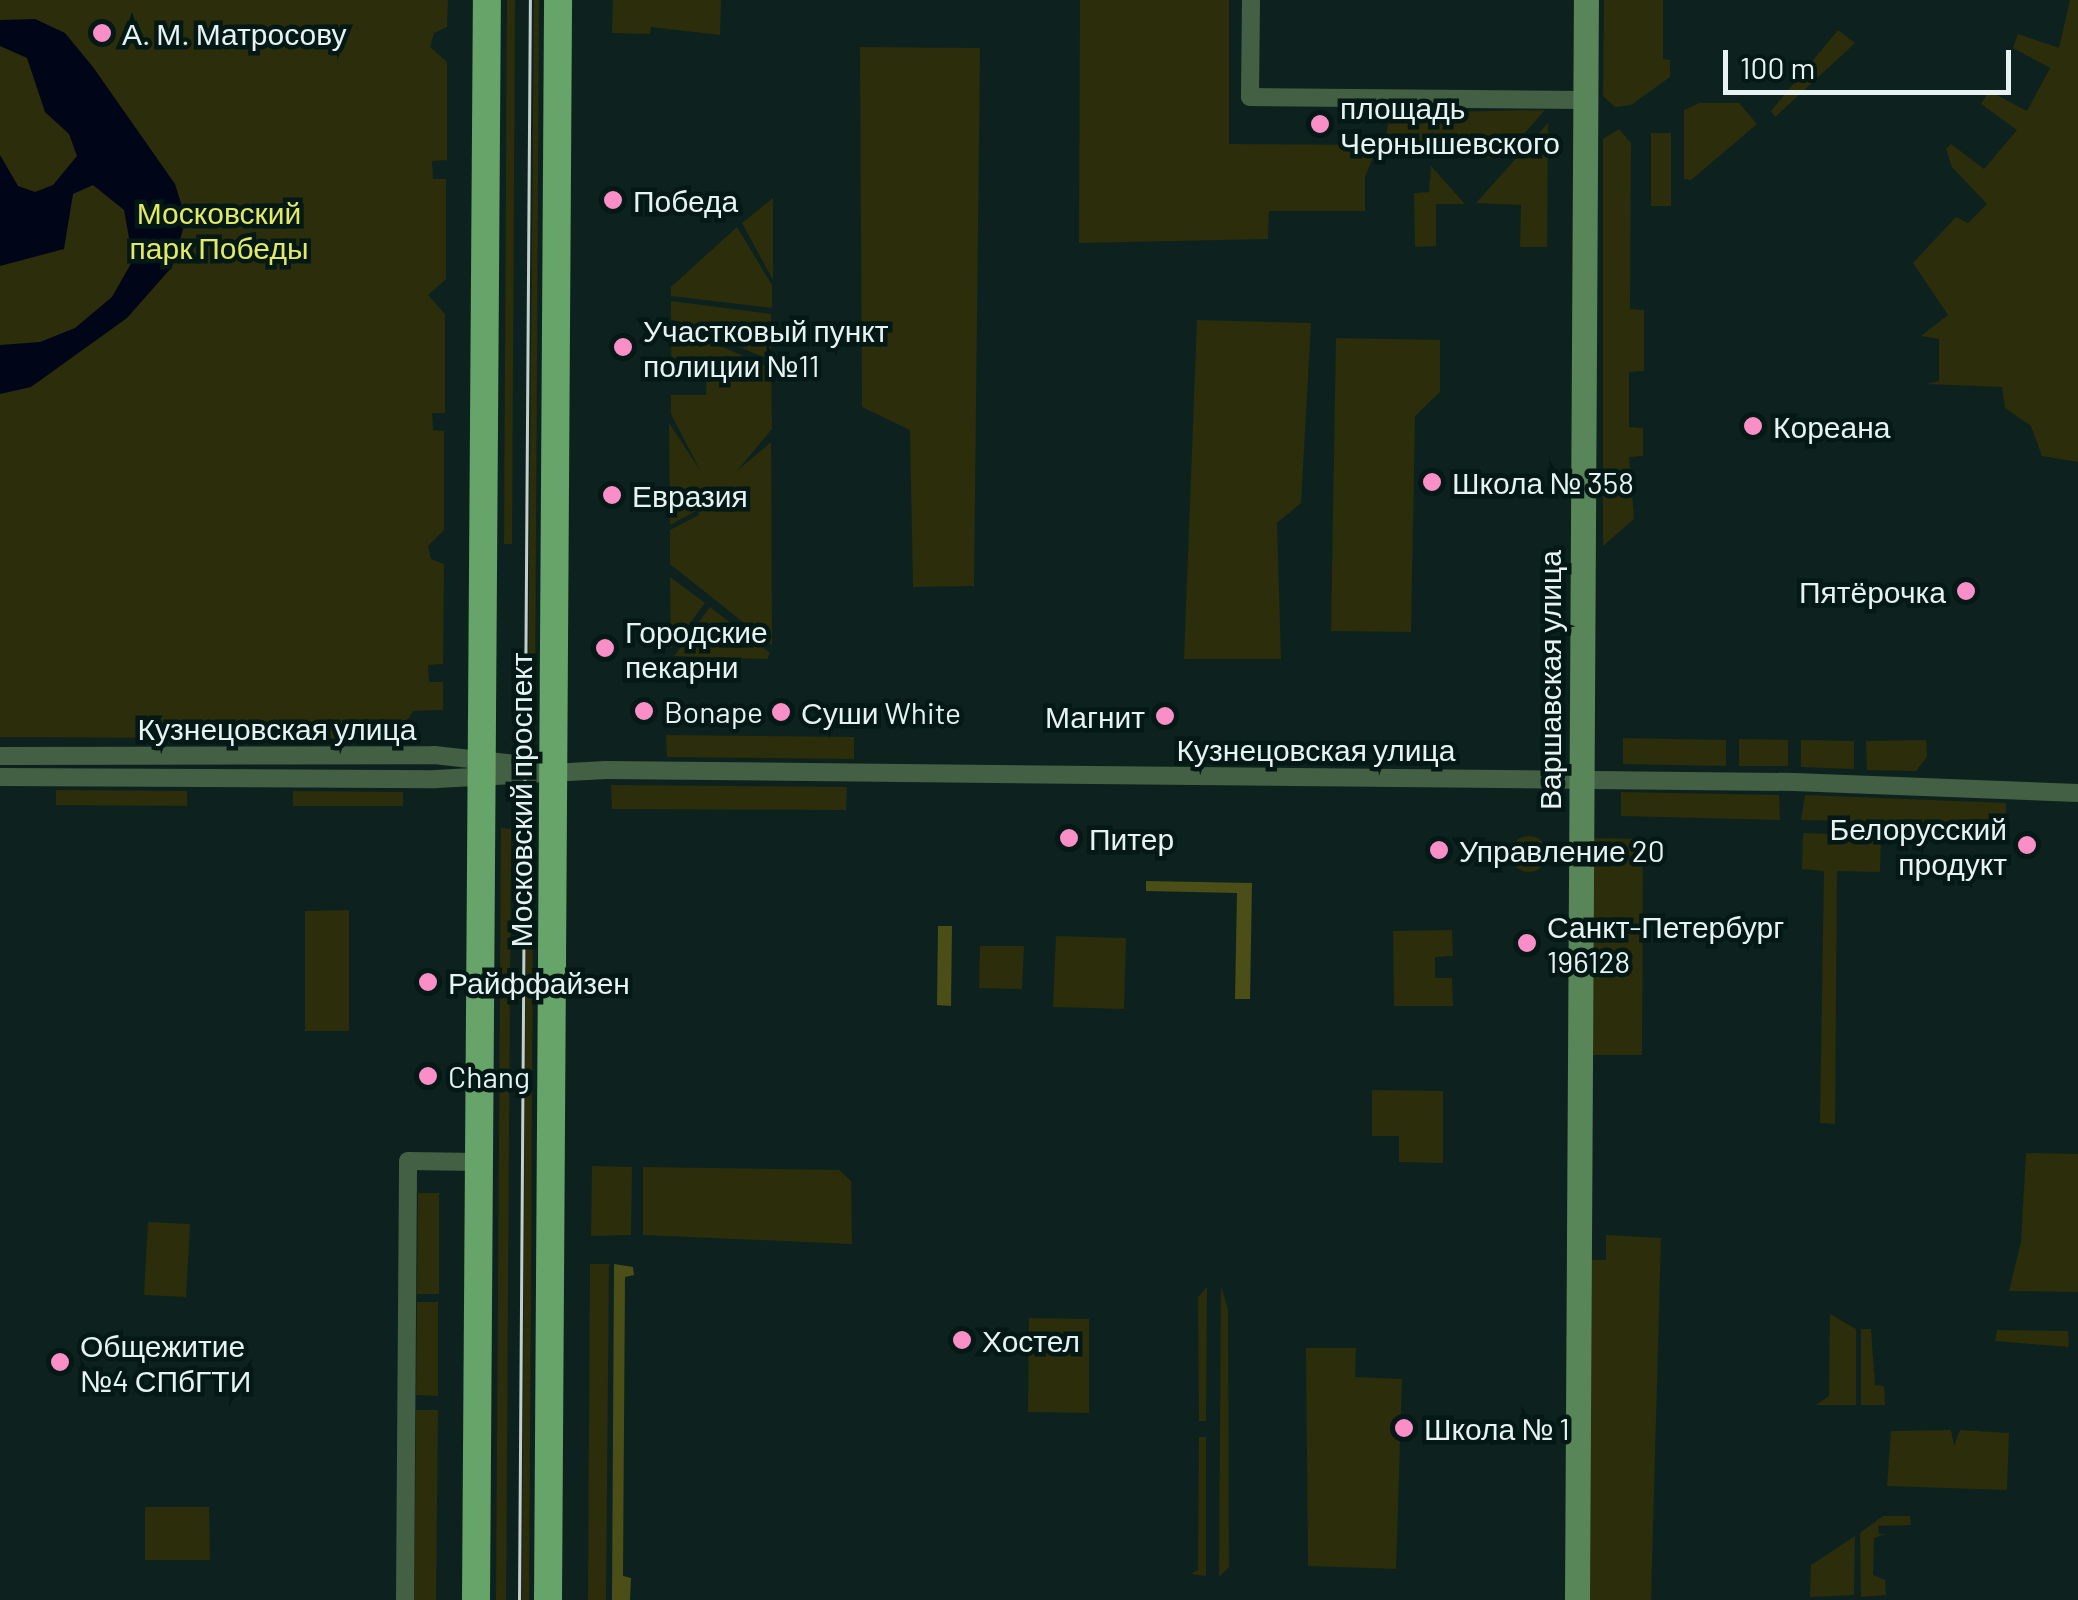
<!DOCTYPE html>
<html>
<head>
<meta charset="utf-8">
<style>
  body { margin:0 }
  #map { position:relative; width:2078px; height:1600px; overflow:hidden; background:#0d221e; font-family:Barlow,sans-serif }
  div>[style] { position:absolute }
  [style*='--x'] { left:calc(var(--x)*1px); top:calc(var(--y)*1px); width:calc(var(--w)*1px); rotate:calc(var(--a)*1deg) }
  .green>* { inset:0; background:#2b2d0b }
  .round { border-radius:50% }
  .forest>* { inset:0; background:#4c4e17 }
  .water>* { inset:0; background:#000618 }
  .street>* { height:18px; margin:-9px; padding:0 9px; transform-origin:9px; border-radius:9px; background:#446044 }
  .secondary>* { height:25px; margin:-12.5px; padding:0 12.5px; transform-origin:12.5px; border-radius:12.5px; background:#588659 }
  .primary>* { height:28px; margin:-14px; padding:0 14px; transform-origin:14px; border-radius:14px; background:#67a469 }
  .tram>* { height:2.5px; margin:-1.25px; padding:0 1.25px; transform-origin:1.25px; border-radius:1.25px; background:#c1cfcc }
  .dots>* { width:28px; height:28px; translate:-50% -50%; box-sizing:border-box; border:5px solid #041915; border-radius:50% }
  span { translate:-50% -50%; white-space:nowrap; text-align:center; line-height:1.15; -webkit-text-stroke:9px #041915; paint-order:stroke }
  .poi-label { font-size:30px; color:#e6f3f0 }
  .left { translate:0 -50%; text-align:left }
  .right { translate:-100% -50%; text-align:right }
  .park-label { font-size:30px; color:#e4e964 }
  .street-label { font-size:30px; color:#e6f3f0 }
  .scale { position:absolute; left:1723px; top:50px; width:288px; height:45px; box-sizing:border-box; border:5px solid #e6f3f0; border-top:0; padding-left:12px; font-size:30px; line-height:35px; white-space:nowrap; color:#e6f3f0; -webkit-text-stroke:8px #041915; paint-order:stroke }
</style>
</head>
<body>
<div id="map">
  <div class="green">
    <i style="clip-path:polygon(0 0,448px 0,447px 27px,434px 33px,430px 47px,447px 62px,447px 160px,432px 161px,433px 179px,446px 179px,446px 279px,428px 295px,445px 314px,445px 413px,432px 413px,433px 430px,444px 431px,444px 530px,428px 546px,431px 559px,444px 564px,443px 664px,428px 665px,429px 682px,443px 682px,443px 710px,413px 711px,397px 739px,0 737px)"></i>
    <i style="clip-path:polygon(507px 0,515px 0,512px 544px,504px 544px)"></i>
    <i style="clip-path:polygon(534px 0,539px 0,535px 714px,528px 714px)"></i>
    <i style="clip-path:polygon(613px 0,721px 0,720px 35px,651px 27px,650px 34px,612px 33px)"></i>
    <i style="clip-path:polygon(1080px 0,1229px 0,1229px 144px,1378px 145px,1365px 177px,1365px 211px,1269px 211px,1268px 239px,1079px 243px)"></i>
    <i style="clip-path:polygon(1604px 0,1663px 0,1663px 59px,1670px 60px,1670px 77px,1631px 105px,1615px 107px,1603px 96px)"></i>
    <i style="clip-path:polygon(2070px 0,2078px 0,2078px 462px,2042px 456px,2031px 426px,2005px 408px,2002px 387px,1927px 384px,1939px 381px,1939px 339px,1921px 336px,1948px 315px,1913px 263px,1956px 217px,1968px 223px,1987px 204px,1952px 167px,1946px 149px,1951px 144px,1984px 169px,2017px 130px,1981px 104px,1989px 91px,2027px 111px,2050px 68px,2013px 48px,2018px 34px,2059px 48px)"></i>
    <i style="clip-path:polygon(1838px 30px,1855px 43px,1775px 117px,1771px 111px)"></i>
    <i style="clip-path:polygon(860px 47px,980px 48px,974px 586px,913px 587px,910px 430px,862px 407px)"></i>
    <i style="clip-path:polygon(1699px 103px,1739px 103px,1757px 124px,1691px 180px,1684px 179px,1684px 110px)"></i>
    <i style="clip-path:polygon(1545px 110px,1503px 158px,1405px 157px,1385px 143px,1390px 113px)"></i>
    <i style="clip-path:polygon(1548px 123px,1547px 247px,1520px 247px,1521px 205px,1476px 203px)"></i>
    <i style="clip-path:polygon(1619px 129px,1631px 143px,1630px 309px,1644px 310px,1644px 371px,1629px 372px,1629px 427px,1643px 428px,1643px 456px,1629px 457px,1634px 519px,1603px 546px,1603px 139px)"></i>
    <i style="clip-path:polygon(1651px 133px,1671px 133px,1671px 206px,1651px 206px)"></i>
    <i style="clip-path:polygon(1431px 166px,1465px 204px,1436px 204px,1436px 246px,1415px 247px,1414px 193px,1429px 192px)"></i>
    <i style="clip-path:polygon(773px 198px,773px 280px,742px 223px)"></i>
    <i style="clip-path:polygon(737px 227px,772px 285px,772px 308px,671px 296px,671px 287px)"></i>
    <i style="clip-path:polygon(671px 301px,771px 314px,771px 360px,671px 319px)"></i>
    <i style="clip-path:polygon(1197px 320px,1311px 323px,1301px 503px,1277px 523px,1281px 659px,1184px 659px)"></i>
    <i style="clip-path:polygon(670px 324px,771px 368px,772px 429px,737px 471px,771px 442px,772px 645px,670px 564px,670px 530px,699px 515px,698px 510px,670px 525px,669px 423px,700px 470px,671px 414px,671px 395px,706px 395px,707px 366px,672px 366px)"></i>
    <i style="clip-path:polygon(1336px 338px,1440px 340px,1440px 392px,1415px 416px,1411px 632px,1331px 631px)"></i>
    <i style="clip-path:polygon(670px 577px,705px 603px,671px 648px)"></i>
    <i style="clip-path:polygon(710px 607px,770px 653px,767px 659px,674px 656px)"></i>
    <i style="clip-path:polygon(666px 735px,854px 737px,854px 759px,667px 757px)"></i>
    <i style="clip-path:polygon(1623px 738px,1726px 740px,1726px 766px,1623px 764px)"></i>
    <i style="clip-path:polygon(1739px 739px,1788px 740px,1788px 766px,1739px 766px)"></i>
    <i style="clip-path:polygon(1801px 740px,1854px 741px,1854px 769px,1801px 767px)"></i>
    <i style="clip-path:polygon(1926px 740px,1927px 757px,1916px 771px,1867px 770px,1866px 741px)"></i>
    <i style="clip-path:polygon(611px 785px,847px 787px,846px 810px,612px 809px)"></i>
    <i style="clip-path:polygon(56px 790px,187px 791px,187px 806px,56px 805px)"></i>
    <i style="clip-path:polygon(293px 791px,403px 792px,403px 806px,293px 806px)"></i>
    <i style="clip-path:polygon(1621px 792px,1779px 795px,1780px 820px,1621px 816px)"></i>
    <i style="clip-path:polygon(1805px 795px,2006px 803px,2006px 824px,1801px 820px)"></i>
    <i style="clip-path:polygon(501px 828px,511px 829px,506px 1600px,496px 1600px)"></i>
    <i style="clip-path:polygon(1803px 833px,1881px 836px,1880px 872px,1837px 871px,1835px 1124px,1820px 1123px,1824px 871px,1802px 869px)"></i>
    <i class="round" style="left:1511px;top:836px;width:36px;height:36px"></i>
    <i style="clip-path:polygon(1589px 838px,1643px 839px,1642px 1055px,1587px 1055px)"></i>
    <i style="clip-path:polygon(349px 910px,349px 1031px,305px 1031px,305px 911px)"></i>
    <i style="clip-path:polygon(526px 924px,533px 924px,529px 1600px,522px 1600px)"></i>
    <i style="clip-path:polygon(1452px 930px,1453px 956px,1435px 957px,1435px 978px,1452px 978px,1453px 1006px,1394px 1006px,1393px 931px)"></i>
    <i style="clip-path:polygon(1056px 936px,1126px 938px,1124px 1009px,1053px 1007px)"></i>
    <i style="clip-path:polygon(980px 946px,1024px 946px,1022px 989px,979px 988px)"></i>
    <i style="clip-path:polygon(1372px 1090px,1443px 1091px,1443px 1163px,1399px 1162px,1399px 1136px,1372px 1136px)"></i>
    <i style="clip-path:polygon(2026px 1153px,2078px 1154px,2078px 1292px,2009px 1291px,2021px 1242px)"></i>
    <i style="clip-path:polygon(592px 1166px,632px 1167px,631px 1235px,591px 1236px)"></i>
    <i style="clip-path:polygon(643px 1167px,839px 1170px,851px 1181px,852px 1244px,643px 1235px)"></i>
    <i style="clip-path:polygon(418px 1193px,439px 1193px,439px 1294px,417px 1294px)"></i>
    <i style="clip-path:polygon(148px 1222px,190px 1224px,186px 1297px,144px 1295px)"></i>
    <i style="clip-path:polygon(1606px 1235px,1661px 1238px,1651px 1600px,1584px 1600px,1586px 1260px,1606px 1260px)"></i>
    <i style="clip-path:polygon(590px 1264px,609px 1264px,606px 1600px,588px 1600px)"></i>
    <i style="clip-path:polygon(1221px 1286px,1228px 1309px,1229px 1567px,1219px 1577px)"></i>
    <i style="clip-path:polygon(1207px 1287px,1206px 1421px,1199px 1421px,1198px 1297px)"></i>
    <i style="clip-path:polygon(417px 1302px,438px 1302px,438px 1396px,416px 1395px)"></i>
    <i style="clip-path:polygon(1830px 1314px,1856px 1329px,1856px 1405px,1816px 1405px,1829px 1396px)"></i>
    <i style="clip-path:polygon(1029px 1318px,1089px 1319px,1089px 1413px,1028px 1412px)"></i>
    <i style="clip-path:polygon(1861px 1329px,1871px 1329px,1875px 1385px,1884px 1386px,1885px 1405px,1861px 1405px)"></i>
    <i style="clip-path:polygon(2068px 1331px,2069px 1347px,1995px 1341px,1997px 1330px)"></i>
    <i style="clip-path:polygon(1306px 1348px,1356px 1348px,1355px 1377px,1402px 1379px,1396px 1569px,1308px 1566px)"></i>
    <i style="clip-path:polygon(416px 1410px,438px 1410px,436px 1600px,414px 1600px)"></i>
    <i style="clip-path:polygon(1951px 1430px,1954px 1446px,1960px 1430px,2009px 1433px,2007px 1490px,1887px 1486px,1891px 1431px)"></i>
    <i style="clip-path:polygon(1199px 1437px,1206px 1437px,1206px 1576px,1191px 1574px,1198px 1570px)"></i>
    <i style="clip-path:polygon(145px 1507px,209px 1507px,210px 1560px,145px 1560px)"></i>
    <i style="clip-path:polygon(1883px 1516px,1910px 1516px,1911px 1525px,1878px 1526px,1879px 1534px,1886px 1534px,1874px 1538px,1873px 1575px,1885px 1580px,1886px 1595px,1861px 1597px,1860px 1533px)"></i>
    <i style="clip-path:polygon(1855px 1536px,1854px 1595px,1810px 1597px,1811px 1565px)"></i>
  </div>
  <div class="forest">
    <i style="clip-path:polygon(1146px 881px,1252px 883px,1250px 999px,1235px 999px,1237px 893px,1146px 891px)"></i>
    <i style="clip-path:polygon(938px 926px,952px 926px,951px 1006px,937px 1005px)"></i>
    <i style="clip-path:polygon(614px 1264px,633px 1267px,634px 1275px,625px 1277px,623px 1576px,631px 1578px,630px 1600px,612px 1600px)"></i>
  </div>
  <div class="water">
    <i style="clip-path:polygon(35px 19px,65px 33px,93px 67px,175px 184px,186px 219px,172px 267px,127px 318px,31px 387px,0 394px,0 345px,40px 342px,75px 328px,112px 297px,133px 260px,124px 210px,93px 185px,73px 194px,64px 249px,0 266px,0 155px,18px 186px,35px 192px,53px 185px,77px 156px,69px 134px,45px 112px,27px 58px,0 46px,0 20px)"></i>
  </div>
  <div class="street">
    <i style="--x:1251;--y:0;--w:97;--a:90.6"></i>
    <i style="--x:1250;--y:97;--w:335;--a:0.5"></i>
    <i style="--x:0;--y:756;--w:434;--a:-0.1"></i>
    <i style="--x:434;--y:755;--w:100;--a:6.3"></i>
    <i style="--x:0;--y:777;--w:436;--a:0.3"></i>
    <i style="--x:436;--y:779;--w:170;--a:-3"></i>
    <i style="--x:606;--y:770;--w:1188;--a:0.58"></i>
    <i style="--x:1794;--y:782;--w:284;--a:2.2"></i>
    <i style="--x:405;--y:1600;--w:439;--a:-89.6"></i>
    <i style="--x:408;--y:1161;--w:71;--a:0.8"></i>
  </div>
  <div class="secondary">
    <i style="--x:1577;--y:1600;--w:1600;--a:-89.68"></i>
  </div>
  <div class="primary">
    <i style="--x:476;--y:1600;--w:1600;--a:-89.61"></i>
    <i style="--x:548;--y:1600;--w:1600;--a:-89.64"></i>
  </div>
  <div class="tram">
    <i style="--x:519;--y:1600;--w:1600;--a:-89.61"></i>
  </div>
  <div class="dots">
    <i style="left:102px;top:33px;background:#fa8fc8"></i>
    <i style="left:1320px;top:124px;background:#fa8fc8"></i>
    <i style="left:613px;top:200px;background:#fa8fc8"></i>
    <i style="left:623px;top:347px;background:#fa8fc8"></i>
    <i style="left:1753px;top:426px;background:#fa8fc8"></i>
    <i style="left:1432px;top:482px;background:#fa8fc8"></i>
    <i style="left:612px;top:495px;background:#fa8fc8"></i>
    <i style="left:1966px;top:591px;background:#fa8fc8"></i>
    <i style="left:605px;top:648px;background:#fa8fc8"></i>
    <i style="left:644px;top:711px;background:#fa8fc8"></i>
    <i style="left:781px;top:712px;background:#fa8fc8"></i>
    <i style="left:1165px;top:716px;background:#fa8fc8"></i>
    <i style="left:1069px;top:838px;background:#fa8fc8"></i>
    <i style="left:2027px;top:845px;background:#fa8fc8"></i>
    <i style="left:1439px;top:850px;background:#fa8fc8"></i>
    <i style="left:1527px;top:943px;background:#fa8fc8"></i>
    <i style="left:428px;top:982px;background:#fa8fc8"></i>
    <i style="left:428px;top:1076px;background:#fa8fc8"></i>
    <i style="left:962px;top:1340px;background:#fa8fc8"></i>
    <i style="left:60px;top:1362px;background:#fa8fc8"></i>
    <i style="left:1404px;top:1428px;background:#fa8fc8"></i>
  </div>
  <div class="poi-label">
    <span class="left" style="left:122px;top:33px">А. М. Матросову</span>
    <span class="left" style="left:1340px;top:124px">площадь<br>Чернышевского</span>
    <span class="left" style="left:633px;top:200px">Победа</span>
    <span class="left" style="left:643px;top:347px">Участковый пункт<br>полиции №11</span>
    <span class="left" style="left:1773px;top:426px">Кореана</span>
    <span class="left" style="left:1452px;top:482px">Школа № 358</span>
    <span class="left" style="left:632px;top:495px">Евразия</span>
    <span class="right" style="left:1946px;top:591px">Пятёрочка</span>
    <span class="left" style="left:625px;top:648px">Городские<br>пекарни</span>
    <span class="left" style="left:664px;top:711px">Bonape</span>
    <span class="left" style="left:801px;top:712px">Суши White</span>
    <span class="right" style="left:1145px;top:716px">Магнит</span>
    <span class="right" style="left:2007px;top:845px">Белорусский<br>продукт</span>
    <span class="left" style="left:1089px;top:838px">Питер</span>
    <span class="left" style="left:1459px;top:850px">Управление 20</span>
    <span class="left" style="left:1547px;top:943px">Санкт-Петербург<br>196128</span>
    <span class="left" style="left:448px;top:982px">Райффайзен</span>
    <span class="left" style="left:448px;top:1076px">Chang</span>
    <span class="left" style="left:982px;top:1340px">Хостел</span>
    <span class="left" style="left:80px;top:1362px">Общежитие<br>№4 СПбГТИ</span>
    <span class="left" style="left:1424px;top:1428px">Школа № 1</span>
  </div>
  <div class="park-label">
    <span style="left:219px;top:229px">Московский<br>парк Победы</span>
  </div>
  <div class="street-label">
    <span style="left:1549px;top:680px;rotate:-90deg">Варшавская улица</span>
    <span style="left:277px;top:728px">Кузнецовская улица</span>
    <span style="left:1316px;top:749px">Кузнецовская улица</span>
    <span style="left:520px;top:800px;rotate:-90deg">Московский проспект</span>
  </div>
  <div class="scale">100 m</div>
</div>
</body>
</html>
